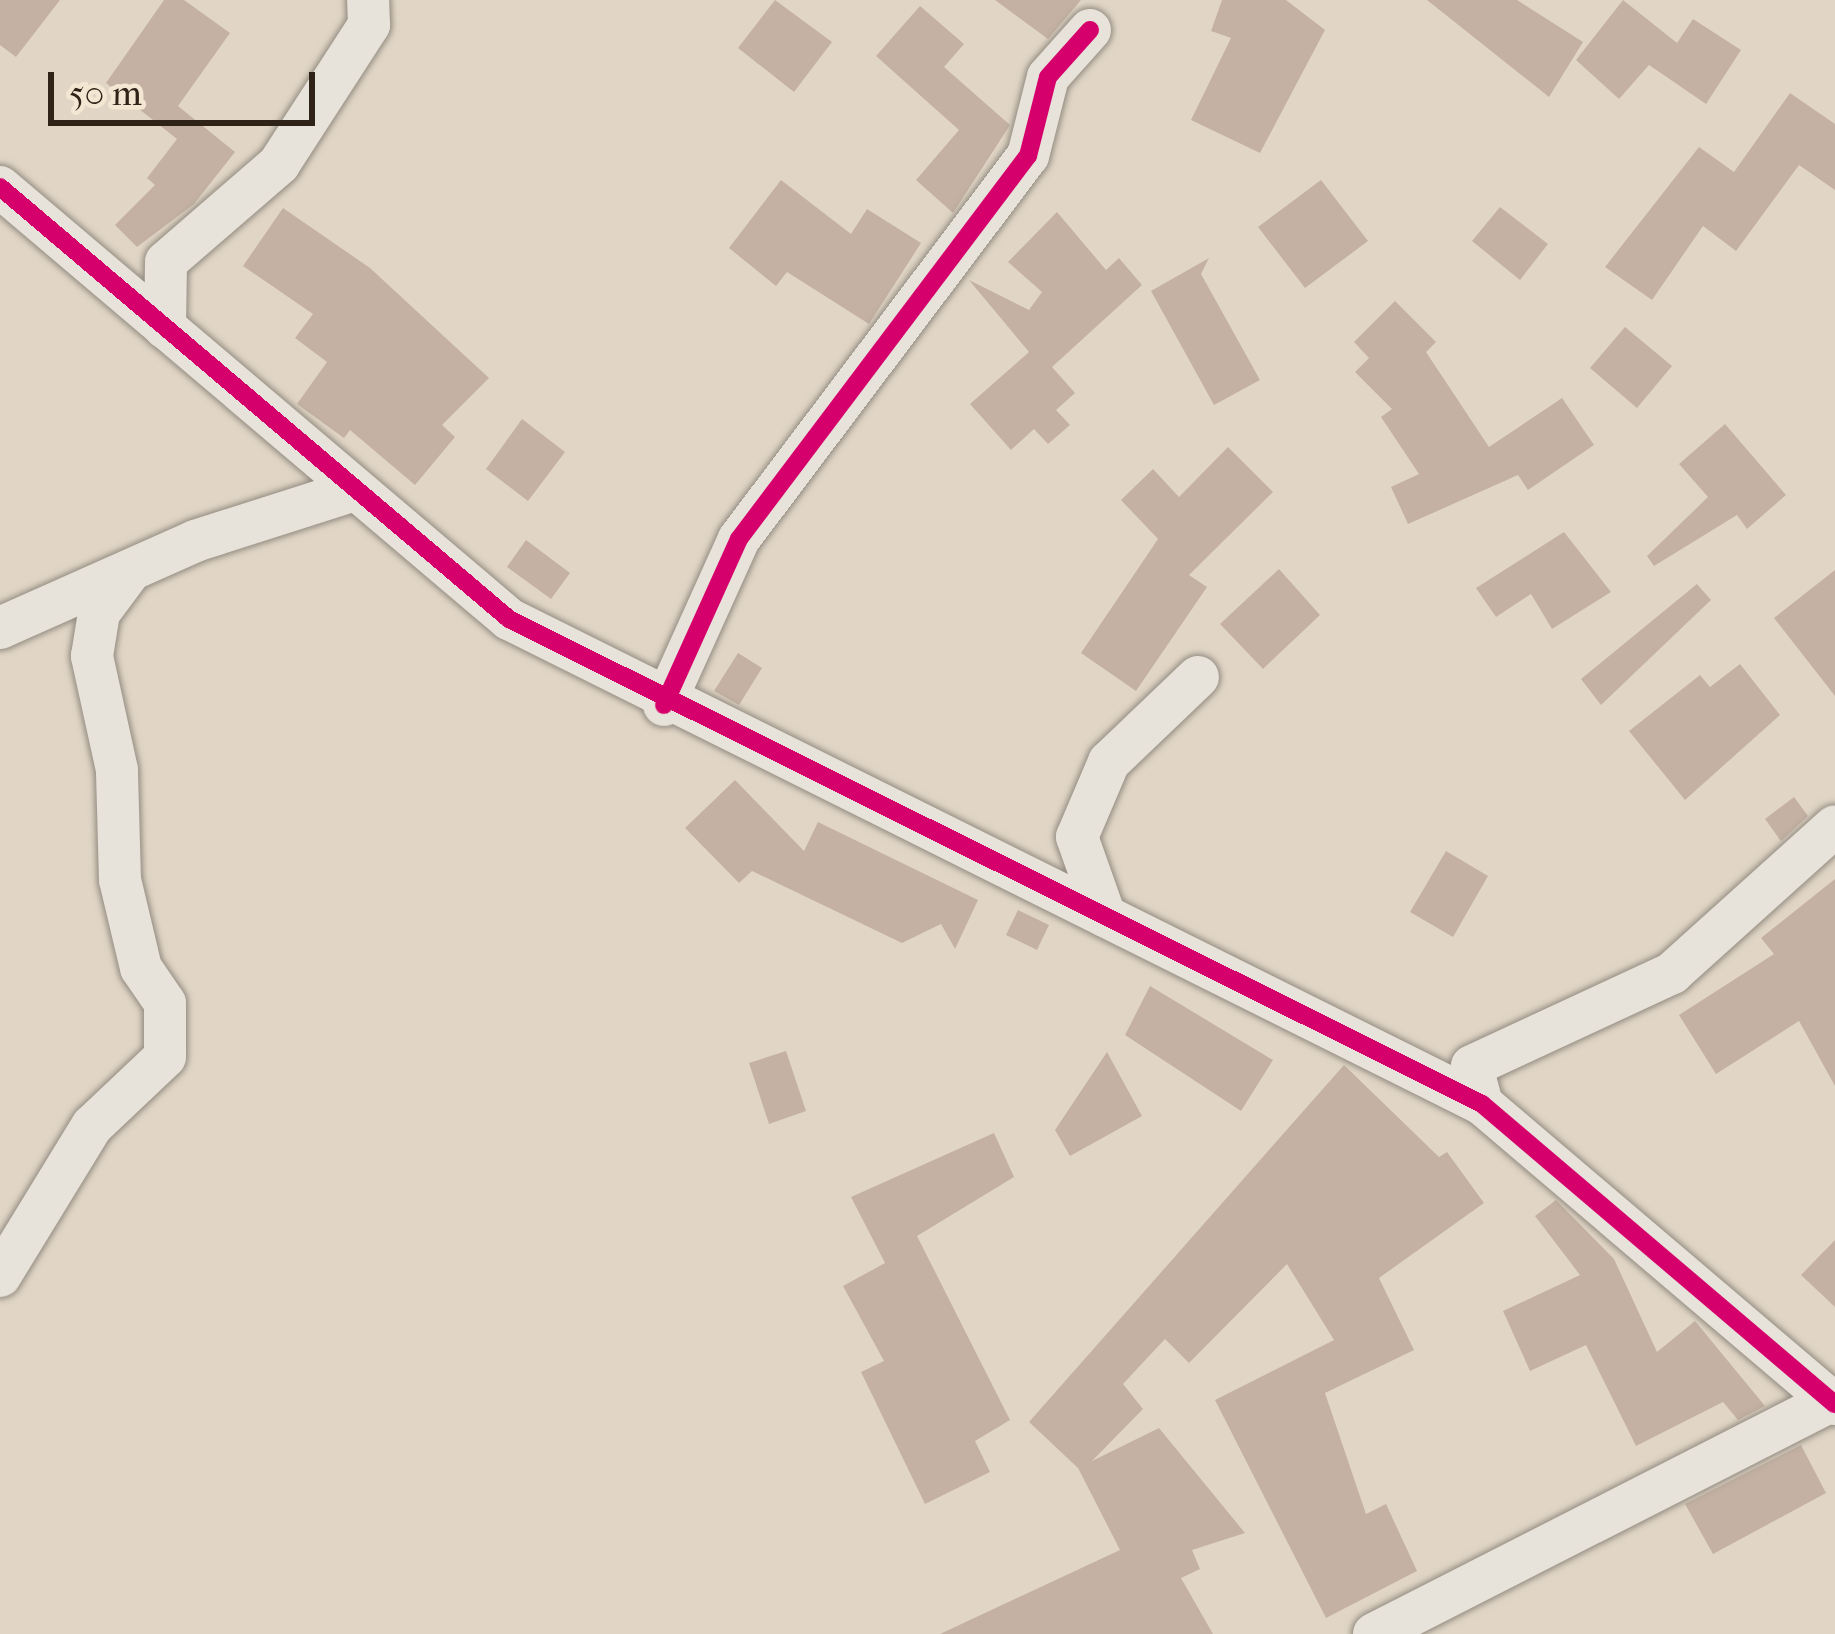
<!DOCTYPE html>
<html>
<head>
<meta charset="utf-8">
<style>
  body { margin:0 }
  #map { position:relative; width:1835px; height:1634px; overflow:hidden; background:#e1d6c6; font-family:"IM FELL French Canon",serif }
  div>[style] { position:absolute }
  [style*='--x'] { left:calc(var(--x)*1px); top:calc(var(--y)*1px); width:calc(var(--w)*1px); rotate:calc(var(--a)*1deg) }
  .building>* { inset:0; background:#c4b1a4 }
  .roads { filter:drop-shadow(0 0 3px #938c81) drop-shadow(0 0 3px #938c81) }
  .minor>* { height:42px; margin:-21px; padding:0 21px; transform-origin:21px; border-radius:21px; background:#e7e2da }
  .cycleway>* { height:18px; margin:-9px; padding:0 9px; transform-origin:9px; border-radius:9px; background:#d6006c }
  span { translate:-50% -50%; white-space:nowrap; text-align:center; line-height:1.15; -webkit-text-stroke:9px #f3e6d2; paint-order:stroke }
  .scale { position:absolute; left:48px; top:72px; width:267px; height:54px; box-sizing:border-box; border:6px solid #2f2216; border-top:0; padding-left:15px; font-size:36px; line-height:42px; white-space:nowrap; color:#2f2216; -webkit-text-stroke:9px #f3e6d2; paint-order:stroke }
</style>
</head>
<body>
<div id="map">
  <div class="building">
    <i style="clip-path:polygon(0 0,60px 0,16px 57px,0 45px)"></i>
    <i style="clip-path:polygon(164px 0,184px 0,230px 33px,178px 106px,235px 152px,194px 204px,137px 247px,115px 225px,155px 185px,147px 178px,177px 139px,106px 83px)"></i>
    <i style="clip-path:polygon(775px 0,832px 42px,794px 92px,738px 48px)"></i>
    <i style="clip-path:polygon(995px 0,1081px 0,1048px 39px)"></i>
    <i style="clip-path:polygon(1222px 0,1286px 0,1325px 30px,1260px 153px,1191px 120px,1231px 38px,1211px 31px)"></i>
    <i style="clip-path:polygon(1427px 0,1517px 0,1583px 42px,1549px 97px)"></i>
    <i style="clip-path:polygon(1623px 0,1677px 43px,1693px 19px,1741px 50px,1706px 104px,1649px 65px,1619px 99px,1576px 60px)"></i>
    <i style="clip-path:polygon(920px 6px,964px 44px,944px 67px,1010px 125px,953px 213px,916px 180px,959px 130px,876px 56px)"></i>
    <i style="clip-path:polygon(1790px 93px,1835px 124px,1835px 190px,1799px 165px,1736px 251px,1703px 226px,1652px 300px,1605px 267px,1699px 147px,1734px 172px)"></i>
    <i style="clip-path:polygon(781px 180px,851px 234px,867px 209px,921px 243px,869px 324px,787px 272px,776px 286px,729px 248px)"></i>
    <i style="clip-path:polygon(1321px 180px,1368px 241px,1305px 288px,1258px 227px)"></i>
    <i style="clip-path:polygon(1500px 207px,1548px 244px,1520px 280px,1472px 241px)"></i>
    <i style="clip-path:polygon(283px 208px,370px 268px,489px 378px,442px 425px,455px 437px,415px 485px,350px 430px,344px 438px,297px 404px,327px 362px,295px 338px,313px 314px,243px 266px)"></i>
    <i style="clip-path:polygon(1057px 212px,1106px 270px,1119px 258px,1142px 285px,1052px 367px,1075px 393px,1056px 410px,1070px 425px,1048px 444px,1034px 429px,1011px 450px,970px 404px,1029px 352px,969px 280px,1029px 310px,1042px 292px,1008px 262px)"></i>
    <i style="clip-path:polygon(1209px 258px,1201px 274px,1260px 380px,1214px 405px,1151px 291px)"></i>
    <i style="clip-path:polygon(1395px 301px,1436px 342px,1426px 352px,1489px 447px,1562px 398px,1594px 445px,1528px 490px,1518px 475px,1408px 524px,1391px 487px,1419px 474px,1381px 417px,1392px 409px,1355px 372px,1369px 358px,1354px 342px)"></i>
    <i style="clip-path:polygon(1625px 327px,1672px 366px,1637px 408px,1590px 368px)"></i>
    <i style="clip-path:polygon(522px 419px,565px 452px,528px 501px,486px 469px)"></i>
    <i style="clip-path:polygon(1725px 424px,1786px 495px,1747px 529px,1737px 515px,1654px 566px,1647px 556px,1708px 497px,1679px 464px)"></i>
    <i style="clip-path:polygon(1228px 447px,1273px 492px,1189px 575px,1207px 587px,1136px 691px,1081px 653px,1158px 539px,1121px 500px,1153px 469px,1179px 497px)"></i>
    <i style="clip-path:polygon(1564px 532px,1611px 592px,1552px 629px,1531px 594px,1496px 617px,1476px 588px)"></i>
    <i style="clip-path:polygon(526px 540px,570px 573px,551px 599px,507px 567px)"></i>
    <i style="clip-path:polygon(1279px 569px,1320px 615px,1263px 669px,1220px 624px)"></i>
    <i style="clip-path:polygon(1835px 570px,1835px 696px,1774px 618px)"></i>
    <i style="clip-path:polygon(1697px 584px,1711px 600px,1601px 705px,1581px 679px)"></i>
    <i style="clip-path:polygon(738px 653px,762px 668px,739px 705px,714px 691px)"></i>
    <i style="clip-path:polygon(1740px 664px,1780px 715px,1685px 800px,1629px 731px,1700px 675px,1710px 687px)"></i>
    <i style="clip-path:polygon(735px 780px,804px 851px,818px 822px,978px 900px,955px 949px,941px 924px,902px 943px,752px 871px,739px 883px,685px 828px)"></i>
    <i style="clip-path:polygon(1794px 797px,1808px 816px,1781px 841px,1765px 819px)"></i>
    <i style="clip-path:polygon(1446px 851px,1488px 876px,1453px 937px,1410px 912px)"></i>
    <i style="clip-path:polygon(1835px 879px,1835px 1086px,1799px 1021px,1716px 1074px,1679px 1015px,1774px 954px,1761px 938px)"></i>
    <i style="clip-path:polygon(1018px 910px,1049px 925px,1037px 950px,1006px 935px)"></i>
    <i style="clip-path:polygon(1150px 986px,1273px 1060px,1241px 1111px,1125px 1035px)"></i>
    <i style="clip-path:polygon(786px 1051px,806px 1111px,769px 1124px,749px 1063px)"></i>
    <i style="clip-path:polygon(1107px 1052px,1142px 1116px,1070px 1156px,1055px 1130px)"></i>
    <i style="clip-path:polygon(1344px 1065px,1439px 1157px,1447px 1152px,1484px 1203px,1379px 1278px,1414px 1350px,1325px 1393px,1366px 1514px,1386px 1504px,1417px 1571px,1326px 1618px,1215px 1400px,1334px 1340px,1287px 1264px,1189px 1363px,1165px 1339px,1123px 1384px,1143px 1409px,1092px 1461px,1159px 1428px,1245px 1533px,1192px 1550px,1200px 1569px,1181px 1578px,1213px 1634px,940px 1634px,1120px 1550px,1078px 1468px,1029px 1422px)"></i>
    <i style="clip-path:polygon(994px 1133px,1014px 1177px,917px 1236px,1010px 1420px,975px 1441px,990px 1472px,925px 1504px,861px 1372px,884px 1361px,843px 1286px,885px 1263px,851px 1197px)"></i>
    <i style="clip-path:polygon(1556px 1200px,1614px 1259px,1657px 1352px,1695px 1321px,1765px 1406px,1738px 1420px,1723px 1402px,1636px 1446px,1586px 1345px,1530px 1371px,1503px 1311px,1580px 1275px,1535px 1216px)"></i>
    <i style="clip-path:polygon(1835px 1240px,1835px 1307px,1801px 1275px)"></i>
    <i style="clip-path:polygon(1801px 1445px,1826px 1493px,1713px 1554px,1685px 1504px)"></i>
  </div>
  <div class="roads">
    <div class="minor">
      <i style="--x:0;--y:187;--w:668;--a:40.32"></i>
      <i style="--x:509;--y:619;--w:1087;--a:26.49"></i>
      <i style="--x:1482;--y:1104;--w:463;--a:40.4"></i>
      <i style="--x:165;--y:328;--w:66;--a:-89.1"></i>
      <i style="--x:166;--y:262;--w:150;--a:-40.9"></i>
      <i style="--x:279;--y:164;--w:166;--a:-57.1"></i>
      <i style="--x:369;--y:25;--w:25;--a:-92"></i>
      <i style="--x:0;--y:628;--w:214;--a:-24"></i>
      <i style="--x:195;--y:541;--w:162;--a:-17.7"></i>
      <i style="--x:664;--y:705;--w:182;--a:-65.7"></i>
      <i style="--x:739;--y:539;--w:480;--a:-53"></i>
      <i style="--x:1028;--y:156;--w:81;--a:-75.8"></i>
      <i style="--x:1048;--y:77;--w:63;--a:-48.2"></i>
      <i style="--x:1105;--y:916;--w:84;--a:-109.5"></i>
      <i style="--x:1077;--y:837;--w:82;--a:-66.9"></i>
      <i style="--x:1109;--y:762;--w:123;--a:-43.7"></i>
      <i style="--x:1482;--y:1104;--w:39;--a:-105"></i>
      <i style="--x:1472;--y:1066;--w:221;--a:-24.9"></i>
      <i style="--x:1672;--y:973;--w:219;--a:-42"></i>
      <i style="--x:0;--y:1276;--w:176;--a:-58.5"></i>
      <i style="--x:92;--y:1126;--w:100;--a:-43.4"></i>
      <i style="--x:165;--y:1057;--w:54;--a:-90"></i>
      <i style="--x:165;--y:1003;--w:42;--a:-124.4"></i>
      <i style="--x:141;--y:968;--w:90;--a:-103.4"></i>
      <i style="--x:120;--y:880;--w:110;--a:-91.6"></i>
      <i style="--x:117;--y:770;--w:117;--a:-102.4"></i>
      <i style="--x:92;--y:656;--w:44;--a:-80.8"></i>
      <i style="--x:99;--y:613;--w:49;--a:-53.4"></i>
      <i style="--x:1374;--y:1634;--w:513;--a:-27.01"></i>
    </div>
  </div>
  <div class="cycleway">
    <i style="--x:0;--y:187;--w:668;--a:40.32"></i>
    <i style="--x:509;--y:619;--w:1087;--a:26.49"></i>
    <i style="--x:1482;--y:1104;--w:463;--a:40.4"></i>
    <i style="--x:664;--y:705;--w:182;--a:-65.7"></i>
    <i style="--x:739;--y:539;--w:480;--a:-53"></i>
    <i style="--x:1028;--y:156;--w:81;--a:-75.8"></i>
    <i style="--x:1048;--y:77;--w:63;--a:-48.2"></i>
  </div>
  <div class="scale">50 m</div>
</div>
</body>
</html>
